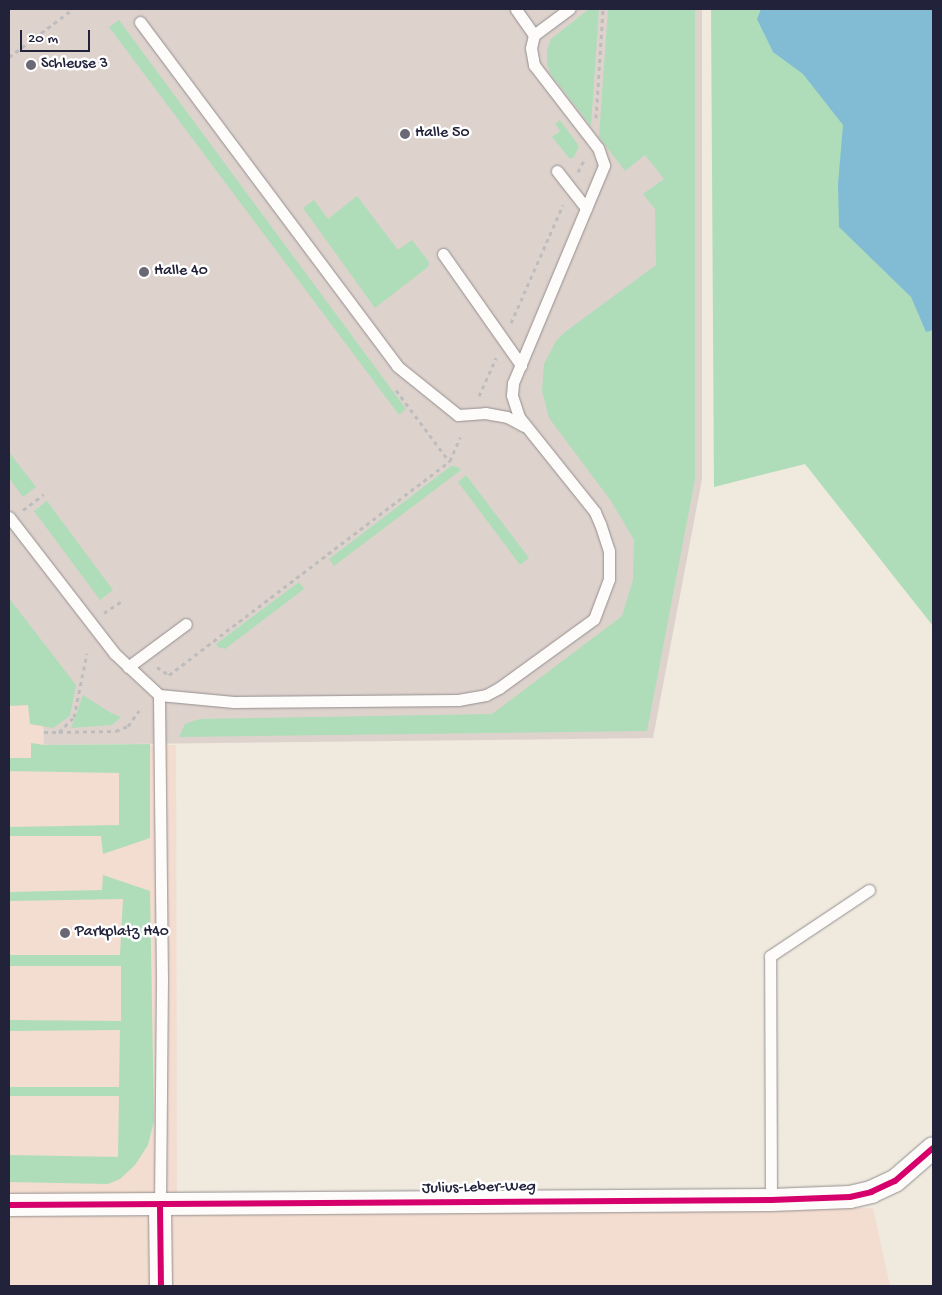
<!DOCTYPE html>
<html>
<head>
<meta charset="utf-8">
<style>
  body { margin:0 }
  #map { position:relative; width:942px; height:1295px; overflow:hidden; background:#efe9de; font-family:"Gochi Hand",sans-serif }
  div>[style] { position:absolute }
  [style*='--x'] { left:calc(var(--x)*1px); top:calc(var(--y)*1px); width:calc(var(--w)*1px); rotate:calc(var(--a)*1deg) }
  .built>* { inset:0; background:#f3dcd0 }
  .industrial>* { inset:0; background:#ded2cd }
  .green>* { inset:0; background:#afddb9 }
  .water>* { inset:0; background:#82bcd4 }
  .path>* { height:3px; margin-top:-1.5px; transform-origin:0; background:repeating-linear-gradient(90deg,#bebdbe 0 4px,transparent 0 8px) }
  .roads { filter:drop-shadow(0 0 1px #938f8e) drop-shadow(0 0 1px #938f8e) }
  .service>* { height:11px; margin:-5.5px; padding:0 5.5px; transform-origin:5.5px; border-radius:5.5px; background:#fdfcfa }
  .minor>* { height:22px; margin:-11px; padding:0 11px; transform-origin:11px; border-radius:11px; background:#fdfcfa }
  .cycleway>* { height:6px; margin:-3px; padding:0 3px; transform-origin:3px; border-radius:3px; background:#d6006c }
  .dots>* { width:14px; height:14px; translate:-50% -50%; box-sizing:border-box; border:2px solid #fff; border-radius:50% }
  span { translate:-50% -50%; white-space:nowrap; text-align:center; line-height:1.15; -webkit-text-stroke:5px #fff; paint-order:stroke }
  .poi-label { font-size:16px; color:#22223b }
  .left { translate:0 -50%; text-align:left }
  .street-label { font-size:16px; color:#22223b }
  .frame { position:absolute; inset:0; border:10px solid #22223b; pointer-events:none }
  .scale { position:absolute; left:20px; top:30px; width:70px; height:22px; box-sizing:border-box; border:2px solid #22223b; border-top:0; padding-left:6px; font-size:15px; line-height:18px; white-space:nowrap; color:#22223b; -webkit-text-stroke:4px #fff; paint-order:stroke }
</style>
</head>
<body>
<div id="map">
  <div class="built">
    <i style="clip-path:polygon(42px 689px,45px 745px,176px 745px,177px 1203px,567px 1202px,873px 1208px,890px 1286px,9px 1286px,9px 690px)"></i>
  </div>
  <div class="industrial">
    <i style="clip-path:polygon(9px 9px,702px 9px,702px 479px,653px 738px,44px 745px,42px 690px,9px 690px)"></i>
  </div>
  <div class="green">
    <i style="clip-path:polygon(589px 9px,599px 9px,591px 126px,550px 73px,547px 64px,547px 50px,551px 39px)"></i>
    <i style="clip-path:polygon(608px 9px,695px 9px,695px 479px,647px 731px,179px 737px,185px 724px,200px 719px,492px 714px,622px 616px,633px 580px,634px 540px,611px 501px,549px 418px,542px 391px,544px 364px,556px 341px,565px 332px,656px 265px,655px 209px,643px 194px,664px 179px,645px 155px,625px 171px,599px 137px)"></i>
    <i style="clip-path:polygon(711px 9px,933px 9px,933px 626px,805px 464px,714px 487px)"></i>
    <i style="clip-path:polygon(119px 20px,406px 409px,399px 415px,109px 27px)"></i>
    <i style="clip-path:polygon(560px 120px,579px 146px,574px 157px,570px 159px,552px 137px,560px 131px,555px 124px)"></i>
    <i style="clip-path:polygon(357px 196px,398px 250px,412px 240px,429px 262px,428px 267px,375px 308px,303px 208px,314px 200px,328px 219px)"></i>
    <i style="clip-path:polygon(9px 452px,36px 487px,23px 497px,9px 478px)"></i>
    <i style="clip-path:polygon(451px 466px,458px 467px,461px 470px,334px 566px,329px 559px)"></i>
    <i style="clip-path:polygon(466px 475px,529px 558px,520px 565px,458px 482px)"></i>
    <i style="clip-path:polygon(47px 501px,113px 590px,100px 600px,34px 511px)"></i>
    <i style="clip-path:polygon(299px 582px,304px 589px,225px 649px,218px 647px,216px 644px)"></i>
    <i style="clip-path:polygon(9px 598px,76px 685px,70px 716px,53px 728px,30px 724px,28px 705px,9px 706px)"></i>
    <i style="clip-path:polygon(83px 695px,111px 713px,121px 717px,112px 725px,71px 728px)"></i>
    <i style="clip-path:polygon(31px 743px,44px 745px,150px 744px,150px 838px,103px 854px,101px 836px,9px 836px,9px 827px,119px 825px,119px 773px,9px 771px,9px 758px,31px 758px)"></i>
    <i style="clip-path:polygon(103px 875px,150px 891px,154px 1121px,148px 1145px,135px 1165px,120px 1179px,108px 1184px,9px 1182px,9px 1155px,118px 1157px,119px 1096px,9px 1096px,9px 1087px,119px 1087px,120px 1030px,9px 1031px,9px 1020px,121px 1021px,121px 966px,9px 966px,9px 955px,120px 955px,123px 899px,9px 901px,9px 892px,102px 890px)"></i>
  </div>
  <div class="water">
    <i style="clip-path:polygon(761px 9px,933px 9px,933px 330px,926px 332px,911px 297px,839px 227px,838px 184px,843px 125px,803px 74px,773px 52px,757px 19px)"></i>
  </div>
  <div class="path">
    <i style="--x:9;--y:57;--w:80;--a:-36.9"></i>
    <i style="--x:596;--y:118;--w:109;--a:-86.3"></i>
    <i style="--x:578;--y:172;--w:13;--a:-63"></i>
    <i style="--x:511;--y:323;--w:129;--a:-66.2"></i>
    <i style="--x:396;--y:390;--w:89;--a:53.3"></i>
    <i style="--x:479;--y:396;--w:42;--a:-65.9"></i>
    <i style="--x:23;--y:510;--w:26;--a:-37"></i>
    <i style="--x:104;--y:613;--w:23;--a:-34"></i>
    <i style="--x:157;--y:667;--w:14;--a:34"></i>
    <i style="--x:169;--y:675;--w:353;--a:-37.3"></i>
    <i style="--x:450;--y:461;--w:26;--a:-67"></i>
    <i style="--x:44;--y:732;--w:15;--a:0"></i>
    <i style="--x:59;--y:732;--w:21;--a:-45"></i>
    <i style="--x:74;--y:717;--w:65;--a:-78.5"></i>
    <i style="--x:59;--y:732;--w:57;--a:-1"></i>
    <i style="--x:116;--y:731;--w:13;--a:-23"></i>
    <i style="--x:128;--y:726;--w:19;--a:-54"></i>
  </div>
  <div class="roads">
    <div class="service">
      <i style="--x:140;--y:22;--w:429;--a:53.2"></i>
      <i style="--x:397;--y:366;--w:78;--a:38.8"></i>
      <i style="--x:458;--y:415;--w:27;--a:-4"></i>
      <i style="--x:485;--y:413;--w:22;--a:10"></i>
      <i style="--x:507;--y:417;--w:19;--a:28"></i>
      <i style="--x:534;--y:35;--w:44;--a:-36.6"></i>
      <i style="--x:557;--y:171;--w:47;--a:51.9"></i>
      <i style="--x:443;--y:254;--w:136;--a:54.9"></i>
      <i style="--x:9;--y:517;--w:172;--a:52.3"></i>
      <i style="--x:114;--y:653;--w:62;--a:43"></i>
      <i style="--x:159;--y:695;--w:75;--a:5.3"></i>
      <i style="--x:234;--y:702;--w:224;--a:-0.5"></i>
      <i style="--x:458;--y:700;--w:28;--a:-10"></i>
      <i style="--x:486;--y:695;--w:15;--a:-28"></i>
      <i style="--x:499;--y:688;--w:117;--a:-36"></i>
      <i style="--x:594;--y:619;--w:43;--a:-69.4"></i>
      <i style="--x:609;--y:579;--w:28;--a:-90"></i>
      <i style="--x:609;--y:551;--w:28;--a:-108"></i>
      <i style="--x:600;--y:524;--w:13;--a:-113"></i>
      <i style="--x:595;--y:512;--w:122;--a:-128.7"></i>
      <i style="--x:519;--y:417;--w:23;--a:-108"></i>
      <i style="--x:512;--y:395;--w:12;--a:-85"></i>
      <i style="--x:513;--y:383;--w:236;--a:-67.3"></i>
      <i style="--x:604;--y:165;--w:18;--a:-109"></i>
      <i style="--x:598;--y:148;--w:105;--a:-127.6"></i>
      <i style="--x:534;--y:65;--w:17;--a:-100"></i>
      <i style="--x:531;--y:48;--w:13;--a:-77"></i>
      <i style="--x:534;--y:35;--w:32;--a:-125"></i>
      <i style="--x:128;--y:667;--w:72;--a:-36.6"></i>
      <i style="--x:159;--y:695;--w:282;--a:89.4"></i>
      <i style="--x:162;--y:977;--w:229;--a:90.5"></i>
      <i style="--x:771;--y:1200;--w:244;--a:-90.2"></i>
      <i style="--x:770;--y:956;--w:119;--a:-33.7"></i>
    </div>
    <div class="minor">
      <i style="--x:9;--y:1205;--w:762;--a:-0.38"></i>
      <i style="--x:771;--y:1200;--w:79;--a:-2.2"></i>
      <i style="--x:850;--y:1197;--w:22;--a:-13"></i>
      <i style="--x:871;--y:1192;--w:26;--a:-25"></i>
      <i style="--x:895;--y:1181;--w:50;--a:-41"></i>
      <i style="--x:160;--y:1206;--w:80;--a:89.3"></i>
    </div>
  </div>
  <div class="cycleway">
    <i style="--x:9;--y:1205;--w:762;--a:-0.38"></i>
    <i style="--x:771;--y:1200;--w:79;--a:-2.2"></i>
    <i style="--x:850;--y:1197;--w:22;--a:-13"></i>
    <i style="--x:871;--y:1192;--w:26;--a:-25"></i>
    <i style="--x:895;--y:1181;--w:50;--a:-41"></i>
    <i style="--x:160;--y:1206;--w:80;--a:89.3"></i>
  </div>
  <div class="dots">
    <i style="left:31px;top:65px;background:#6a6874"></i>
    <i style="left:405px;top:134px;background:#6a6874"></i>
    <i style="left:144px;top:272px;background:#6a6874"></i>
    <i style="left:65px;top:933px;background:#6a6874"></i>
  </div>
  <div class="poi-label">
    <span class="left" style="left:41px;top:65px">Schleuse 3</span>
    <span class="left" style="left:415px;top:134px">Halle 50</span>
    <span class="left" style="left:154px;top:272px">Halle 40</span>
    <span class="left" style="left:75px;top:933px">Parkplatz H40</span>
  </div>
  <div class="street-label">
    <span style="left:479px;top:1189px;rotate:-1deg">Julius-Leber-Weg</span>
  </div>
  <div class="frame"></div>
  <div class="scale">20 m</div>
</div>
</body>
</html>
